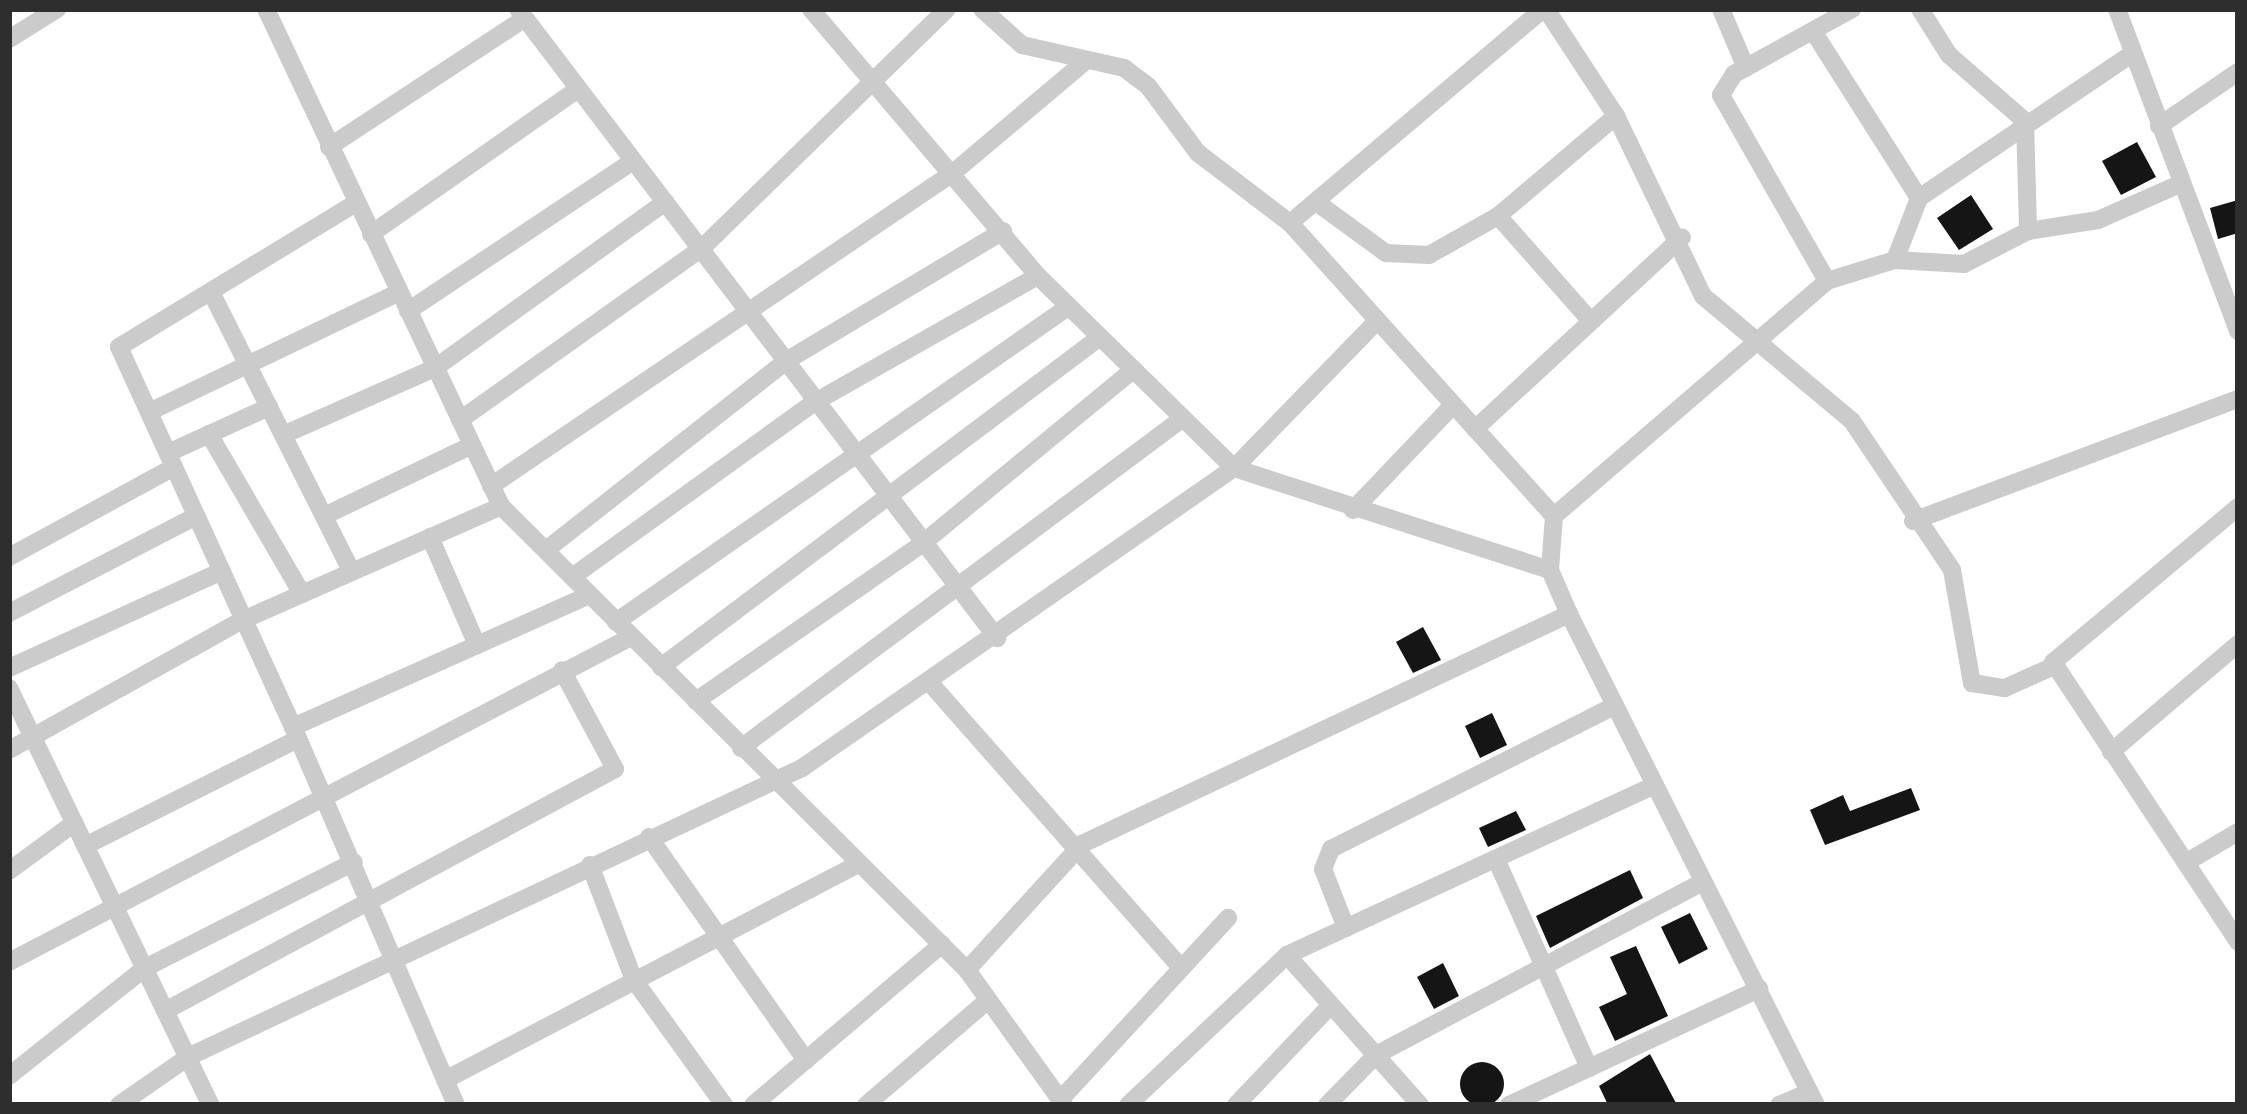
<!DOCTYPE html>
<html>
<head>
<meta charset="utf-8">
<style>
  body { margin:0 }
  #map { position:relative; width:2247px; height:1114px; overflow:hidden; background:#fff; font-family:"Alegreya Sans",sans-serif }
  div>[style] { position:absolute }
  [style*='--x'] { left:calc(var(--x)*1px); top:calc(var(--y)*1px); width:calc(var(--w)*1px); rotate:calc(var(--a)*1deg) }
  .building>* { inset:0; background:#151515 }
  .round { border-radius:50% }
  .minor>* { height:18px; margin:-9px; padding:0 9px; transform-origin:9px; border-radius:9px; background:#cbcbcb }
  span { translate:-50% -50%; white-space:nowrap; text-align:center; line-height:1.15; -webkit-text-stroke:12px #fff; paint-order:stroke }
  .frame { position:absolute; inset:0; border:12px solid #2e2e2e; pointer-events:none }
</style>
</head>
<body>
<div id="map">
  <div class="building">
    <i style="clip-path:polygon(2137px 142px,2156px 177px,2121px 195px,2102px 161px)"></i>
    <i style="clip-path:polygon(1971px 195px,1993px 229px,1959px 250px,1937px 218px)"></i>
    <i style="clip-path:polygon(2238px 200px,2238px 233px,2218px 239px,2210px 208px)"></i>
    <i style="clip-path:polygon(1423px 627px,1441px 660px,1413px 673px,1396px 642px)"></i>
    <i style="clip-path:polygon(1492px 713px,1507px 745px,1480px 758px,1465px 726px)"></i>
    <i style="clip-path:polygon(1911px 788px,1920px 810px,1825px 845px,1810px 810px,1843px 795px,1850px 811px)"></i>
    <i style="clip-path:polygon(1516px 811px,1526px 830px,1488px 847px,1479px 828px)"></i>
    <i style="clip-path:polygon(1630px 870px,1643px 898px,1550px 948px,1536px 916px)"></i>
    <i style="clip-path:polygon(1690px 913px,1708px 949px,1679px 964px,1661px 927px)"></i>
    <i style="clip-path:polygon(1636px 946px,1668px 1016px,1615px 1041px,1599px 1007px,1627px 994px,1610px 957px)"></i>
    <i style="clip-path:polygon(1443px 963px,1459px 996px,1434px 1009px,1417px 977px)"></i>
    <i style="clip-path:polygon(1650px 1054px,1677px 1105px,1608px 1105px,1599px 1086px)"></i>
    <i class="round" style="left:1460px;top:1062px;width:44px;height:44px"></i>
  </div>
  <div class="minor">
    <i style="--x:266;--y:9;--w:550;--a:64.69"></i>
    <i style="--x:501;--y:506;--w:658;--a:44.88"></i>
    <i style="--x:967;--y:970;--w:166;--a:54.3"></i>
    <i style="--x:518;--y:9;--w:791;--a:52.71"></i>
    <i style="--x:982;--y:9;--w:54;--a:42"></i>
    <i style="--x:1022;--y:45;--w:105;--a:12.7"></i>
    <i style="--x:1124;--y:68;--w:30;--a:37"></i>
    <i style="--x:1148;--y:86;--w:84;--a:53.3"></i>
    <i style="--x:1198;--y:153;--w:116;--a:37.3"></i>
    <i style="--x:1290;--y:223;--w:394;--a:48"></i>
    <i style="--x:1546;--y:9;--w:128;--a:56.8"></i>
    <i style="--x:1616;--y:116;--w:200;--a:64.2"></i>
    <i style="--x:1703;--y:296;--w:194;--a:40"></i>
    <i style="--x:1852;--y:421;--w:179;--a:56.1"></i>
    <i style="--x:1952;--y:570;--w:115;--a:80"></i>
    <i style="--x:1972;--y:683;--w:33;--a:9"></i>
    <i style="--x:2005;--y:688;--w:54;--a:-24.2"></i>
    <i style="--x:1721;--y:9;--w:64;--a:67"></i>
    <i style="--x:1920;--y:9;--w:54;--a:57.8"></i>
    <i style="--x:1949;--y:55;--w:101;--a:41"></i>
    <i style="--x:2025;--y:121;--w:110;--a:88.4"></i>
    <i style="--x:2117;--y:9;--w:344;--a:69.4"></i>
    <i style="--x:1813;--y:31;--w:198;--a:57.6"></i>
    <i style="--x:9;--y:39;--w:57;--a:-32"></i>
    <i style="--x:2159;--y:126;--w:96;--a:-34.4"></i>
    <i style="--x:329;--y:147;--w:233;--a:-33.3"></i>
    <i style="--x:1316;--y:202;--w:87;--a:36.1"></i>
    <i style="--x:1386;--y:253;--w:43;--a:2.7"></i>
    <i style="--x:1429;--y:255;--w:79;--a:-29.5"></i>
    <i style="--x:1498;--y:216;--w:155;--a:-40.3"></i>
    <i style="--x:1498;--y:216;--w:140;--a:48.5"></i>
    <i style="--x:1290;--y:223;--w:331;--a:-40.2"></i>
    <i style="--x:371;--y:234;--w:253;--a:-35"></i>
    <i style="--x:1895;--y:260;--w:66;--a:-68.8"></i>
    <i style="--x:1919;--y:198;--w:257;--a:-34.1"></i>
    <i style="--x:1827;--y:281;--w:214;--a:-119.7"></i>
    <i style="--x:1721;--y:95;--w:25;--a:-58"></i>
    <i style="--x:1734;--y:74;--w:135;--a:-28.8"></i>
    <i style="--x:211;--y:292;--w:313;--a:63.3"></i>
    <i style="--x:408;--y:311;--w:270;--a:-33.7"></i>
    <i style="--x:1377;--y:321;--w:205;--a:134.2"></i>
    <i style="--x:1234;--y:468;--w:332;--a:17.9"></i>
    <i style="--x:149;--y:412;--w:277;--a:-25.6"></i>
    <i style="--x:460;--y:420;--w:296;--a:-35.4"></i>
    <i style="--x:701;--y:249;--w:344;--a:-44.3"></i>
    <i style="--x:1475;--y:429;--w:282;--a:-42.8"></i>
    <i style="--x:209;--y:434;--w:185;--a:59.8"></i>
    <i style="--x:283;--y:435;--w:166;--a:-23.8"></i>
    <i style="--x:435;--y:368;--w:284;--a:-35.8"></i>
    <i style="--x:168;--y:453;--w:111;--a:-24.5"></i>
    <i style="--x:491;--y:486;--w:559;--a:-34.14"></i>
    <i style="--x:954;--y:172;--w:170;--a:-40.2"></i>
    <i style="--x:2238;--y:507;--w:241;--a:140"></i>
    <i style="--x:2053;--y:662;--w:336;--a:56.5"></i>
    <i style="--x:1353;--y:510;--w:145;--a:-46.4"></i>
    <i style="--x:324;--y:516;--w:164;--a:-25.6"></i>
    <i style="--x:1913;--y:521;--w:347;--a:-20.6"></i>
    <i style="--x:430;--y:537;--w:118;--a:66.5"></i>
    <i style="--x:546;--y:550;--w:305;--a:-38.2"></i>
    <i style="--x:786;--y:361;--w:253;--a:-30.9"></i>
    <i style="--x:9;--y:557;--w:188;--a:-28.6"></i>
    <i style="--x:572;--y:577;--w:299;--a:-35.8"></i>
    <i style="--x:815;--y:402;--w:256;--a:-29.5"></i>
    <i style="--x:9;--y:613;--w:211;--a:-27.4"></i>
    <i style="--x:1569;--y:614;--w:48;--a:-113.4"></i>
    <i style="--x:1550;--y:570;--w:54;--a:-85.8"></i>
    <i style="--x:1554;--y:516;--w:360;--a:-40.7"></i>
    <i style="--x:1827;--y:281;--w:71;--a:-17.2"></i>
    <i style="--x:1895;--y:260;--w:69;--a:3.3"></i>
    <i style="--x:1964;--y:264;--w:72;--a:-27.3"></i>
    <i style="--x:2028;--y:231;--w:71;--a:-8.9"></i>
    <i style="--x:2098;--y:220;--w:90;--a:-23.7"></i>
    <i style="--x:616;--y:622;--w:551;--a:-34.87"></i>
    <i style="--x:661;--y:667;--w:549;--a:-36.93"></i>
    <i style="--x:9;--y:668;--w:234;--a:-24.5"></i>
    <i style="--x:930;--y:683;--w:380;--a:48.6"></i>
    <i style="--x:9;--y:688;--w:463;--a:64.2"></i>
    <i style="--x:696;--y:701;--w:277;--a:-34.8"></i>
    <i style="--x:923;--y:543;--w:273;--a:-39.5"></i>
    <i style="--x:293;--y:727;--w:418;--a:-114.6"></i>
    <i style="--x:119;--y:347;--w:277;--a:-31.3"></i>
    <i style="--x:741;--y:748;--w:547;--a:-36.74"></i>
    <i style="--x:9;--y:750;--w:268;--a:-29.1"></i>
    <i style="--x:243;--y:620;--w:282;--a:-23.8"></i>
    <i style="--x:2111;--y:752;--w:167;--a:-40.4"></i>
    <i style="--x:649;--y:837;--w:273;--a:54.9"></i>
    <i style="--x:85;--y:846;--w:238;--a:-26.7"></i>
    <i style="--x:1496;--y:859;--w:229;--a:66"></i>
    <i style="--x:2187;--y:862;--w:59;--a:-30.5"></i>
    <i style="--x:590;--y:865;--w:123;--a:69.1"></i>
    <i style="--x:634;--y:980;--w:154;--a:54.2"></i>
    <i style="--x:9;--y:871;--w:81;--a:-36.4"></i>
    <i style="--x:1346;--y:928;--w:63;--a:-111.3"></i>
    <i style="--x:1323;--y:869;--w:22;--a:-68"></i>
    <i style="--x:1331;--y:849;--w:313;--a:-26.8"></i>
    <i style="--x:9;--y:962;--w:702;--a:-27.59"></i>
    <i style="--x:967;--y:970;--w:171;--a:-47.6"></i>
    <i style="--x:1082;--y:844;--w:539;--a:-25.28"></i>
    <i style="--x:1569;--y:614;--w:550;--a:63.3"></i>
    <i style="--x:165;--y:1011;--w:511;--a:-28.27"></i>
    <i style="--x:615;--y:769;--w:112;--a:-118.2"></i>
    <i style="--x:9;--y:1076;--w:174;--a:-38.5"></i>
    <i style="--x:145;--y:968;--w:234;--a:-26.9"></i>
    <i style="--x:445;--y:1080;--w:466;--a:-27.6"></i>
    <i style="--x:1060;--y:1100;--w:248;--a:-47.3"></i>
    <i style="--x:119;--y:1105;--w:84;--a:-34.8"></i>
    <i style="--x:188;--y:1057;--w:679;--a:-25.21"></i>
    <i style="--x:802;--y:768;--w:526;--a:-34.78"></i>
    <i style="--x:1234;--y:468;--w:274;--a:-135.6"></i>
    <i style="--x:1038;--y:276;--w:350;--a:-130.4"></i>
    <i style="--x:456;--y:1105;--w:412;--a:-113.3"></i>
    <i style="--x:293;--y:727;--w:325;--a:-24"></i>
    <i style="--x:753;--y:1105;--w:248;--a:-40.4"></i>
    <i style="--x:866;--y:1105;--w:161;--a:-40.7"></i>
    <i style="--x:1128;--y:1105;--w:219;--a:-43.3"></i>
    <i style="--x:1236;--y:1105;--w:137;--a:-46.5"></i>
    <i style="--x:1327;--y:1105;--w:70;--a:-45.6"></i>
    <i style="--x:1376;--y:1055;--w:368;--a:-27.9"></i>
    <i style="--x:1420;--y:1105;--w:200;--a:-131.6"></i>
    <i style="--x:1287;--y:955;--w:401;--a:-24.8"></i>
    <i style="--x:1509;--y:1105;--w:276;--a:-24.9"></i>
    <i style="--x:1779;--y:1105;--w:33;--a:-23"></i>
  </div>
  <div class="frame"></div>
</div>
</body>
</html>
